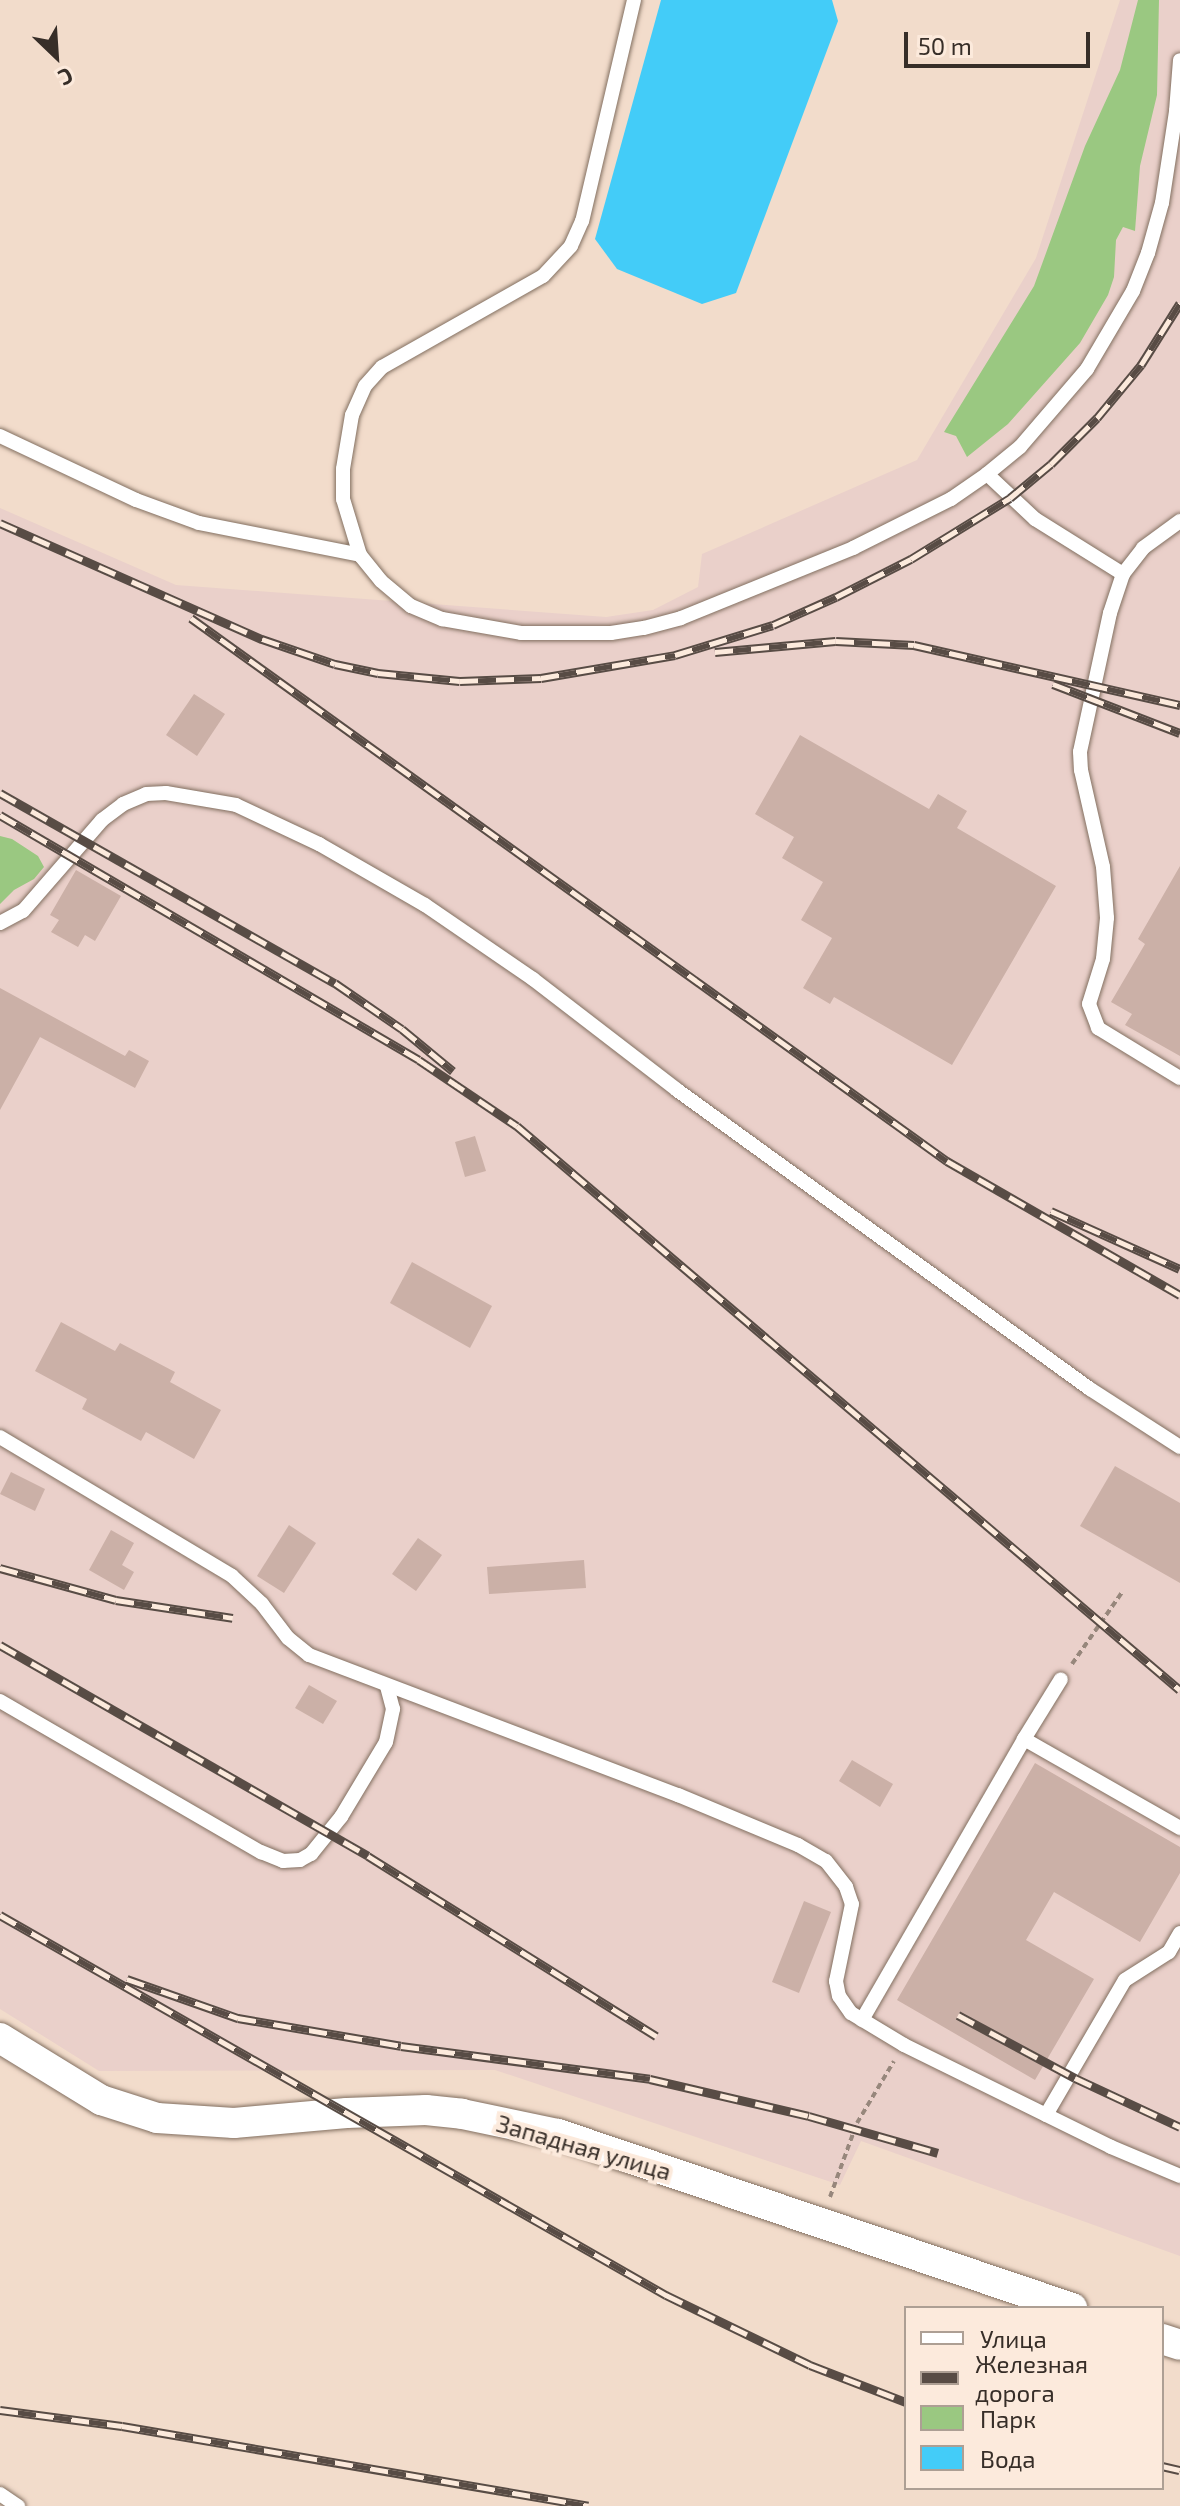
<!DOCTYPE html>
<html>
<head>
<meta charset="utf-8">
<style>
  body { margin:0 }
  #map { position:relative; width:1180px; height:2506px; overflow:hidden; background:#f2dccb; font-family:"Exo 2",sans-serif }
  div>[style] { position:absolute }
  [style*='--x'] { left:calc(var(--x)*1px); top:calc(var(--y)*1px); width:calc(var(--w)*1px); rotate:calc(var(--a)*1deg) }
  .industrial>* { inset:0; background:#ead0ca }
  .green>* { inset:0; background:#9ac881 }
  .water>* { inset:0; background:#43ccf8 }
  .building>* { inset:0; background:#cbb0a7 }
  .path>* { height:4px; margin-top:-2px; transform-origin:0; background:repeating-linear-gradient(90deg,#97877c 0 6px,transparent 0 10px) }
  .roads { filter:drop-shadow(0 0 2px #826f60) drop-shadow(0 0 2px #826f60) }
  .service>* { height:14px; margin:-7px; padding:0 7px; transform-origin:7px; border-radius:7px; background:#fff }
  .minor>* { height:30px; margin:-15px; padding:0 15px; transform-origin:15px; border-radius:15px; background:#fff }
  .rail>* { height:9px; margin-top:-4.5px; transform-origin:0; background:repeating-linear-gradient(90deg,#fceadc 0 18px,#584c45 0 36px); box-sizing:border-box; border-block:2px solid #584c45 }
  span { translate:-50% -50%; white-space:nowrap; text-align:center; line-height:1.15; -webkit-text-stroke:8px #fceadc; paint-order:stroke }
  .street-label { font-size:24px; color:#372e28 }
  .legend { position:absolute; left:904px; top:2306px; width:260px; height:184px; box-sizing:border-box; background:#fceadc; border:2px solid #ad9f94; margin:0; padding:10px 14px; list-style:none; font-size:24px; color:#372e28 }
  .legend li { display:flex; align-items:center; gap:16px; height:40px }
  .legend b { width:40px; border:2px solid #ad9f94 }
  .north { position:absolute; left:16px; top:16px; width:80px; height:80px; -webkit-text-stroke:6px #fceadc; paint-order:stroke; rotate:155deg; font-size:22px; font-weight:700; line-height:32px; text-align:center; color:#372e28 }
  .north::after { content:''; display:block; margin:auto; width:28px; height:36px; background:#372e28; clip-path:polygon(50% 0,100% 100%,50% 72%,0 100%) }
  .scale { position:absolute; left:904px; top:32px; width:186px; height:36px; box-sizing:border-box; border:4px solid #372e28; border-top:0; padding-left:10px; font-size:24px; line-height:28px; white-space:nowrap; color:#372e28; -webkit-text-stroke:6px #fceadc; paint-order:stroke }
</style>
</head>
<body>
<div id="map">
  <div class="industrial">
    <i style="clip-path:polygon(1120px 0,1180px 0,1180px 2256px,861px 2141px,840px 2185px,495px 2070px,99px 2071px,0 2009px,0 508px,176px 585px,606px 617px,653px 610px,698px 587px,702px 554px,917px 460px,1036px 258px)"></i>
  </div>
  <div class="green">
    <i style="clip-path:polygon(1138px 0,1159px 0,1157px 95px,1140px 166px,1135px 231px,1123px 227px,1116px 240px,1114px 277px,1108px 295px,1080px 343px,1008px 424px,967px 457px,956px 436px,944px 432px,1034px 286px,1085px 146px,1120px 70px)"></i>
    <i style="clip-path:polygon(0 836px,12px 839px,38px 856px,44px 867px,34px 879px,14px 890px,0 904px)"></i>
  </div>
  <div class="water">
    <i style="clip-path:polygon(661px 0,832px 0,838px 21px,736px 293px,702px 304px,617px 269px,595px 239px)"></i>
  </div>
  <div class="building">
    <i style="clip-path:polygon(194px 694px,225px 714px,197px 756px,166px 735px)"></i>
    <i style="clip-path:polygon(800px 735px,929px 809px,938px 794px,967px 811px,957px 828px,1056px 886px,952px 1065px,834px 997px,830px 1004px,803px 988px,832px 938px,801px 920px,823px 882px,782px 858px,794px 837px,755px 814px)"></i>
    <i style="clip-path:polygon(1180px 866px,1180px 1056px,1125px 1025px,1132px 1014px,1111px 1002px,1145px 944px,1138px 939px)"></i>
    <i style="clip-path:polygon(76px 870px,121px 896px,95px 941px,85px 935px,78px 947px,51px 932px,59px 920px,50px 915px)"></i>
    <i style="clip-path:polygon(0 988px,125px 1056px,129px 1050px,149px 1061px,135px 1088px,40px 1037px,0 1110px)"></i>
    <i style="clip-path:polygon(475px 1136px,486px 1171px,465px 1177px,455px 1142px)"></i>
    <i style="clip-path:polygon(412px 1262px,492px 1306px,470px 1348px,390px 1303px)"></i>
    <i style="clip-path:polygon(61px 1322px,115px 1351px,120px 1343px,175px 1372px,170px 1382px,221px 1410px,194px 1459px,146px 1432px,141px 1441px,82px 1409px,87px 1399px,35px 1371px)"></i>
    <i style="clip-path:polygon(1115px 1466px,1180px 1503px,1180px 1583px,1080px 1526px)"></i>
    <i style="clip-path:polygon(11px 1472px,45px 1489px,35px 1511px,0 1494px)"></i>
    <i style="clip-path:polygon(289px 1525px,316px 1543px,284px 1593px,257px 1576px)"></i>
    <i style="clip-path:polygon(111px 1530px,134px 1543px,122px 1565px,134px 1572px,124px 1590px,89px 1570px)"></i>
    <i style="clip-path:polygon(418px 1538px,442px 1555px,416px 1591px,392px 1574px)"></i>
    <i style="clip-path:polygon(584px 1560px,586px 1588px,489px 1594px,487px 1567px)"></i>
    <i style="clip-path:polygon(309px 1685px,337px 1701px,323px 1724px,295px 1708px)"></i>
    <i style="clip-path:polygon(852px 1760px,893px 1784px,880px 1807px,839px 1781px)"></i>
    <i style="clip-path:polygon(1035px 1763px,1180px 1847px,1180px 1873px,1140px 1942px,1054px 1892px,1026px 1940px,1094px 1979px,1035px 2080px,897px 2000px)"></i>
    <i style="clip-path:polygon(804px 1901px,831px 1912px,799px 1993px,772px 1982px)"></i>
  </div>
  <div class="path">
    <i style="--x:1072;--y:1664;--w:89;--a:-55.1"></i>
    <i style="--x:830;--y:2197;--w:79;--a:-70"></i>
    <i style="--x:857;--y:2123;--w:72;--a:-59.2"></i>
  </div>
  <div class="roads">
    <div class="service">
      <i style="--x:634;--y:0;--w:227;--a:103.2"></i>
      <i style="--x:582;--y:221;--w:27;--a:114"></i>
      <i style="--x:571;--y:246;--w:41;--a:133"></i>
      <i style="--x:543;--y:276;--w:185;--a:150.5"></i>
      <i style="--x:382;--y:367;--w:25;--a:132"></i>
      <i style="--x:365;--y:386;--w:32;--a:114"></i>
      <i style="--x:352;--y:415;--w:55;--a:99.5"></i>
      <i style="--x:343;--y:469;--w:30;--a:90"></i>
      <i style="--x:343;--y:499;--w:59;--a:73.1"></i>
      <i style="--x:360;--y:555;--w:33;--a:51"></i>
      <i style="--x:381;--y:581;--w:39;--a:40"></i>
      <i style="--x:411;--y:606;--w:34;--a:23"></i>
      <i style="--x:442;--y:619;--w:80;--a:10"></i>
      <i style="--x:521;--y:633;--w:90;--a:0"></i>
      <i style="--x:611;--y:633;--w:33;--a:-9"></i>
      <i style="--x:644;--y:628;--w:38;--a:-15"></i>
      <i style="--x:681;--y:618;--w:186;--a:-22.1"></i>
      <i style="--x:853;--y:548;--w:110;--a:-26.6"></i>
      <i style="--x:951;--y:499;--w:44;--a:-34.8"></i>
      <i style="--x:987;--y:474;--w:43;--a:-39.3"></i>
      <i style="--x:1020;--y:447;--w:103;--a:-49.3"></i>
      <i style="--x:1087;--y:369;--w:91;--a:-59.5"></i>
      <i style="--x:1133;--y:291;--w:41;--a:-68.5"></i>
      <i style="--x:1148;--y:253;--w:52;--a:-74.4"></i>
      <i style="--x:1162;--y:203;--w:93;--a:-81.3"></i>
      <i style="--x:1176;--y:111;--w:51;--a:-85.5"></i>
      <i style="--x:0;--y:436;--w:150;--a:25.2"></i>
      <i style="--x:136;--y:500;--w:67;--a:20.1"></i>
      <i style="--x:199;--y:523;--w:164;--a:11.2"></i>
      <i style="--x:987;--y:474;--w:66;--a:43.2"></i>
      <i style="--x:1035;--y:519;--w:104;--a:32"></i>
      <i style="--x:1123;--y:574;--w:41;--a:108.4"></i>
      <i style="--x:1110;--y:613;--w:142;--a:102.2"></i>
      <i style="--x:1080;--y:752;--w:18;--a:87"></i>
      <i style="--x:1081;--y:770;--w:99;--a:77.2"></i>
      <i style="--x:1103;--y:867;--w:51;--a:85.5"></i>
      <i style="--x:1107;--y:918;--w:41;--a:95.6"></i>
      <i style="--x:1103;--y:959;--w:47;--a:107.3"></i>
      <i style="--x:1089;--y:1004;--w:26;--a:69"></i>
      <i style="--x:1098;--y:1028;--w:96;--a:31.4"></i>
      <i style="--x:1123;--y:574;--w:33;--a:-52"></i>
      <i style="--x:1143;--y:548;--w:46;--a:-36.1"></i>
      <i style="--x:0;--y:923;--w:26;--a:-28"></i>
      <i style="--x:23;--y:911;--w:121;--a:-49"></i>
      <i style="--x:102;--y:820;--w:26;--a:-37"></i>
      <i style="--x:123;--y:804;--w:25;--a:-23"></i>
      <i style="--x:146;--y:794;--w:20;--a:-3"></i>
      <i style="--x:166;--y:793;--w:71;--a:9.7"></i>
      <i style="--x:236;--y:805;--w:92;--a:25.2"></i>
      <i style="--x:319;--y:844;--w:122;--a:29.9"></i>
      <i style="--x:425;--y:905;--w:131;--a:34.4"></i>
      <i style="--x:533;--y:979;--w:182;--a:37.6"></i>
      <i style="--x:677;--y:1090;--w:510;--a:35.9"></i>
      <i style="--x:1090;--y:1389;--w:107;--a:32.8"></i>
      <i style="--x:0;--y:1437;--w:270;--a:30.9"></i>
      <i style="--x:232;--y:1576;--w:41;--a:43"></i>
      <i style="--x:262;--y:1604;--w:43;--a:52.6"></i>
      <i style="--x:288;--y:1638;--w:27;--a:39"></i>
      <i style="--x:309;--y:1655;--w:395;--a:20.8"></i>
      <i style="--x:678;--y:1795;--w:130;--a:22.6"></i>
      <i style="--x:798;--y:1845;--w:32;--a:30"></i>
      <i style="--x:826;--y:1861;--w:33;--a:52"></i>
      <i style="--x:846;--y:1887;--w:18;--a:71"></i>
      <i style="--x:852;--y:1904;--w:79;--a:101.7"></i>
      <i style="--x:836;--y:1981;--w:15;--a:79"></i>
      <i style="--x:839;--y:1996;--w:21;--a:55"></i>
      <i style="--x:851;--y:2013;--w:62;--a:31.1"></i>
      <i style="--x:904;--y:2045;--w:231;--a:26.2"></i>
      <i style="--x:1111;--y:2147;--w:75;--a:22.8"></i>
      <i style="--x:0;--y:1701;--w:302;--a:30.1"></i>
      <i style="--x:261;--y:1852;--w:24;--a:22"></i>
      <i style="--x:283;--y:1861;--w:17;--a:-3"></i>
      <i style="--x:300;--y:1860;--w:13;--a:-29"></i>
      <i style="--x:311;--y:1854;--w:48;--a:-51"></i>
      <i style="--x:341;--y:1817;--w:87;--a:-59"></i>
      <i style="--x:386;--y:1742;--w:34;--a:-78"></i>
      <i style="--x:393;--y:1709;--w:23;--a:-105"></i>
      <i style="--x:1024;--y:1739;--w:70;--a:-58.3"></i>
      <i style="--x:862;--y:2020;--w:324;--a:-60"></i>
      <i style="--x:1024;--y:1739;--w:180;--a:29.7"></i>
      <i style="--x:1046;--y:2115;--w:156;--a:-59.7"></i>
      <i style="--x:1125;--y:1980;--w:52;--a:-32.5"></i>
      <i style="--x:1169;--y:1952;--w:22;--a:-60"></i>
      <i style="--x:0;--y:2494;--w:22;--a:34"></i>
    </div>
    <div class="minor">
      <i style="--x:0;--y:2038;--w:119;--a:31.5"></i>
      <i style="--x:101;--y:2100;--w:59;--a:17.8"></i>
      <i style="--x:157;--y:2118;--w:77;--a:3.7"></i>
      <i style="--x:234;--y:2123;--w:113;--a:-5.1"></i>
      <i style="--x:347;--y:2113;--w:79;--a:-2.2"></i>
      <i style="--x:426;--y:2110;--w:36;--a:6"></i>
      <i style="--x:462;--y:2114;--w:98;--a:11.8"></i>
      <i style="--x:558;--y:2134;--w:543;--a:18.7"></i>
      <i style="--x:1162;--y:2339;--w:19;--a:18"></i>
    </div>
  </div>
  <div class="rail">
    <i style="--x:0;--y:523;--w:287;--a:23.9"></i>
    <i style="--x:262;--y:639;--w:77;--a:18.9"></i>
    <i style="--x:335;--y:664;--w:44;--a:11.8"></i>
    <i style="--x:378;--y:673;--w:82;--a:5.6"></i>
    <i style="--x:460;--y:681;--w:81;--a:-2.1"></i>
    <i style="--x:541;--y:678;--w:136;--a:-9.7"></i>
    <i style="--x:675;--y:655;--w:102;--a:-17"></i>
    <i style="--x:773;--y:625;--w:69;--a:-24"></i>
    <i style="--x:836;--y:597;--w:84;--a:-26.9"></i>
    <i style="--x:911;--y:559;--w:116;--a:-31.6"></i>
    <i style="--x:1010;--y:498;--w:53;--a:-39.7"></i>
    <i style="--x:1051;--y:464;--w:65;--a:-45"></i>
    <i style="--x:1097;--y:418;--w:69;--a:-50.3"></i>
    <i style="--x:1141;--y:365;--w:73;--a:-57.8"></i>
    <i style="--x:191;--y:618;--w:931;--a:35.69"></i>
    <i style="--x:947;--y:1161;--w:269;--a:29.9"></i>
    <i style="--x:715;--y:652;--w:121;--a:-5.2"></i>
    <i style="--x:836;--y:641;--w:78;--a:2.9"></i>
    <i style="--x:914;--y:645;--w:273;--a:12.7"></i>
    <i style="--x:1053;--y:684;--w:136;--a:21.1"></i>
    <i style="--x:0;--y:793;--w:385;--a:29.6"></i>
    <i style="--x:335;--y:983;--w:81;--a:34.5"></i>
    <i style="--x:402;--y:1029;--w:66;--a:39.5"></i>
    <i style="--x:0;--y:815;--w:485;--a:30.3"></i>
    <i style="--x:419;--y:1060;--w:118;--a:34"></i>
    <i style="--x:517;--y:1126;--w:870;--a:40.39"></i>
    <i style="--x:1051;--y:1211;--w:141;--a:24.2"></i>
    <i style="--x:0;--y:1568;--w:120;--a:15.4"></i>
    <i style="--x:116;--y:1600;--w:118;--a:8.7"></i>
    <i style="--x:0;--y:1645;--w:424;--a:29.8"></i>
    <i style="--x:368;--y:1856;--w:340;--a:32"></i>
    <i style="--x:0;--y:1915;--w:767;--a:29.71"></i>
    <i style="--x:666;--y:2295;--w:160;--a:25.9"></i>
    <i style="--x:810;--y:2365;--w:103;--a:21.1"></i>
    <i style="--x:127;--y:1979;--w:118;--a:19.4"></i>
    <i style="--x:238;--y:2018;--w:165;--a:9.7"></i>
    <i style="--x:401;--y:2046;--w:251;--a:7.5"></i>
    <i style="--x:650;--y:2079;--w:163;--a:13.1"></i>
    <i style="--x:809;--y:2116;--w:134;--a:16"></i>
    <i style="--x:958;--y:2015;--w:133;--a:28.3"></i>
    <i style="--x:1075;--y:2078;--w:116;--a:25"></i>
    <i style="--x:0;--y:2410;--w:123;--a:7.5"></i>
    <i style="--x:122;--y:2426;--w:473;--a:9.7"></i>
    <i style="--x:1162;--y:2466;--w:18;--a:13"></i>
  </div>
  <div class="street-label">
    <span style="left:584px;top:2147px;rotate:16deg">Западная улица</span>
  </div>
  <ul class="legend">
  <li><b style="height:10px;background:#fff"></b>Улица</li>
  <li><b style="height:10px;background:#584c45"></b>Железная дорога</li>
  <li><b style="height:22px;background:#9ac881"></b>Парк</li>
  <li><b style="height:22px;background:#43ccf8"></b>Вода</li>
  </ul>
  <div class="north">С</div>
  <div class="scale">50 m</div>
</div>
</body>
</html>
